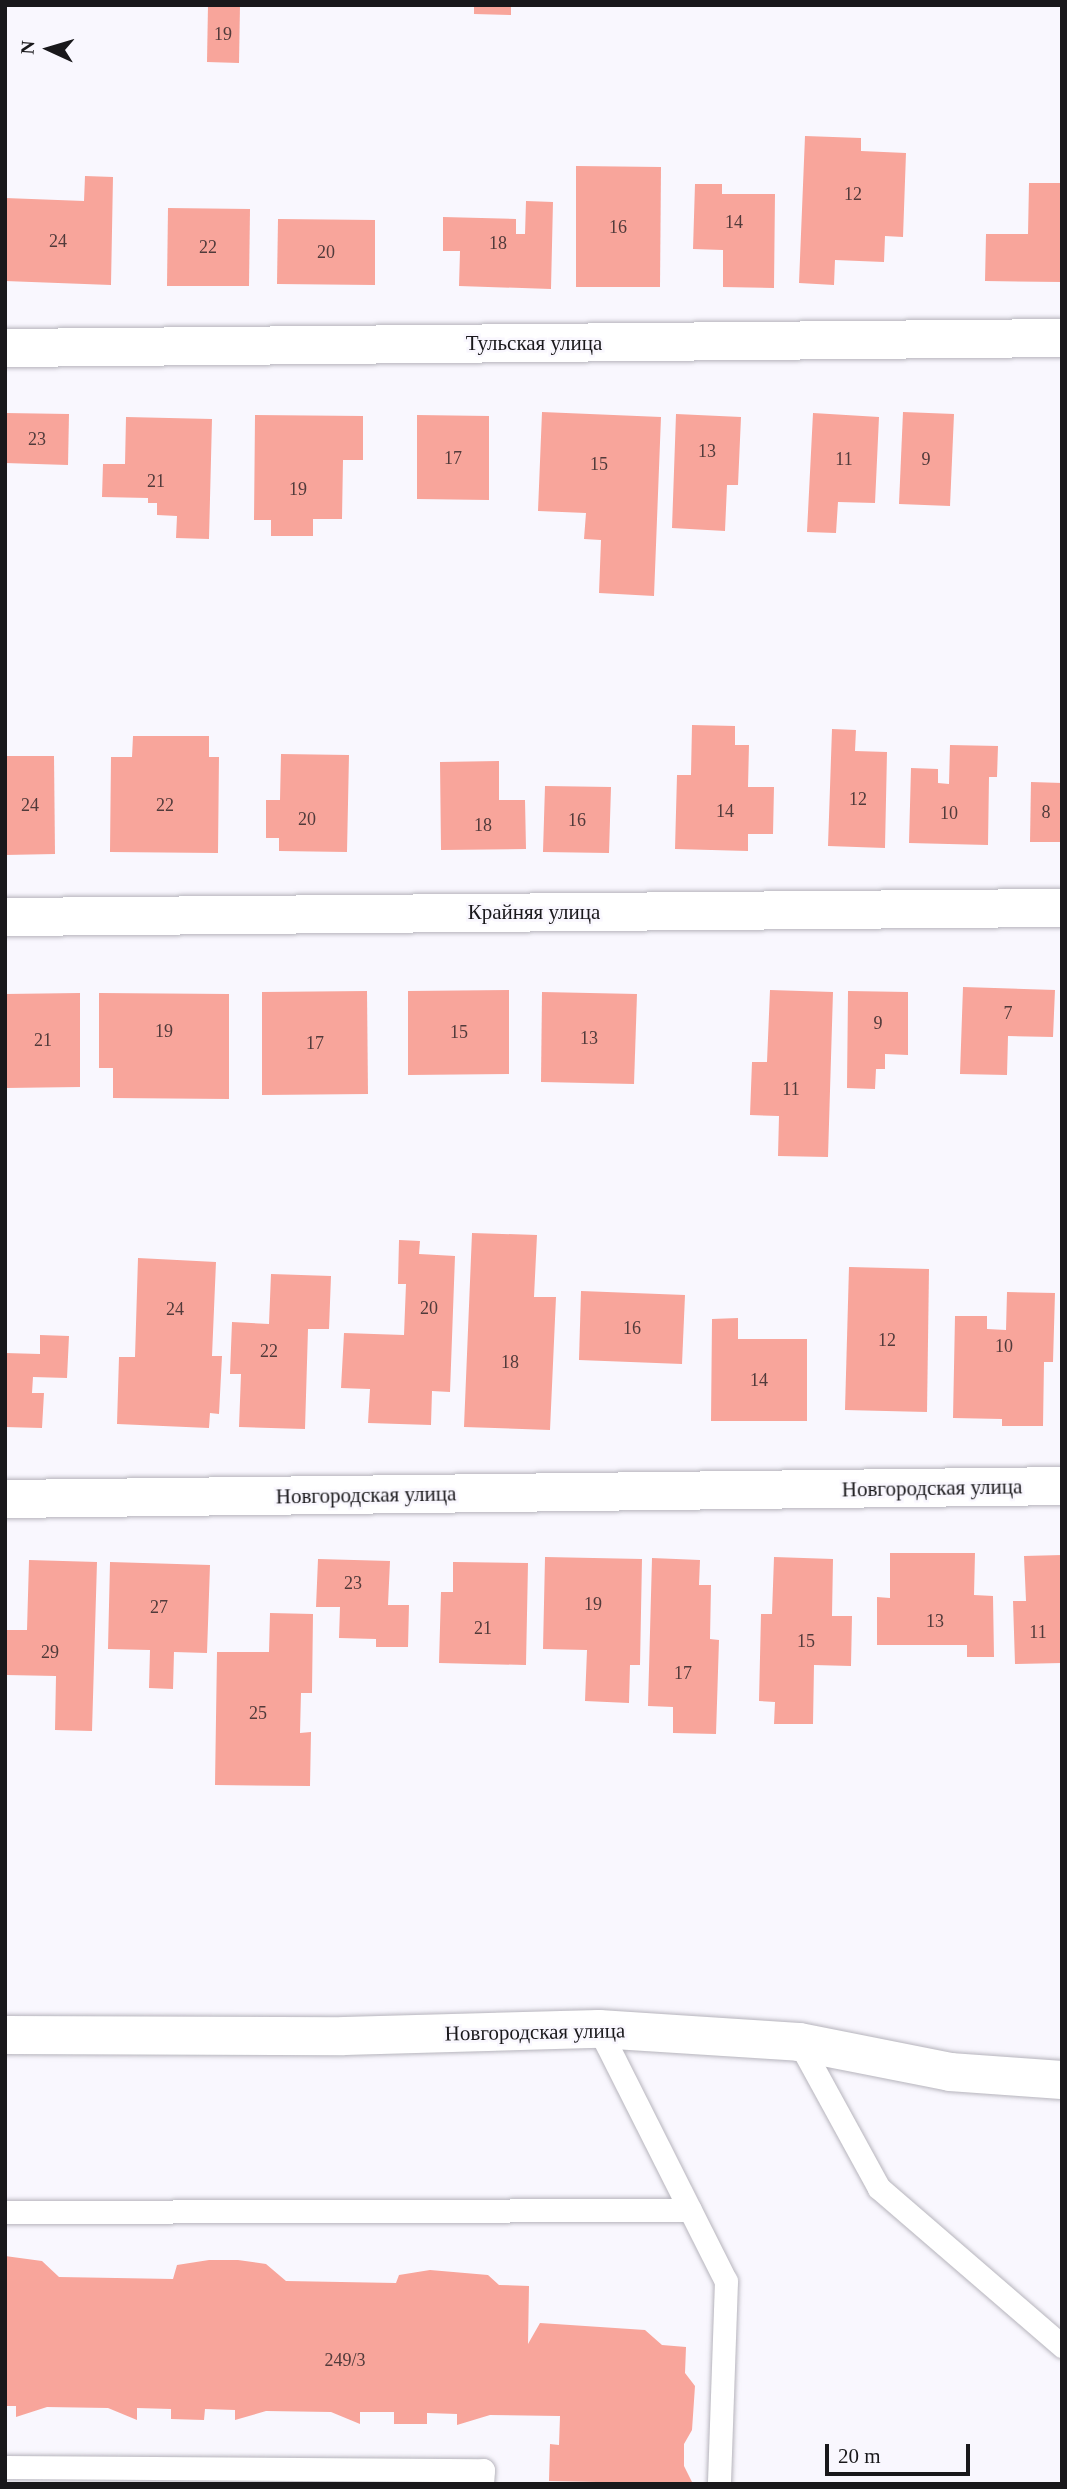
<!DOCTYPE html>
<html>
<head>
<meta charset="utf-8">
<style>
  body { margin:0 }
  #map { position:relative; width:1067px; height:2489px; overflow:hidden; background:#f9f7fe; font-family:Georgia,serif }
  div>[style] { position:absolute }
  [style*='--x'] { left:calc(var(--x)*1px); top:calc(var(--y)*1px); width:calc(var(--w)*1px); rotate:calc(var(--a)*1deg) }
  .building>* { inset:0; background:#f8a59b }
  .roads { filter:drop-shadow(0 0 2px #b6b4bc) drop-shadow(0 0 2px #b6b4bc) }
  .lane>* { height:23px; margin:-11.5px; padding:0 11.5px; transform-origin:11.5px; border-radius:11.5px; background:#fff }
  .street>* { height:38px; margin:-19px; padding:0 19px; transform-origin:19px; border-radius:19px; background:#fff }
  span { translate:-50% -50%; white-space:nowrap; text-align:center; line-height:1.15; -webkit-text-stroke:5px #f9f7fe; paint-order:stroke }
  .number-label { font-size:18px; color:#513b3b }
  .number-label span { -webkit-text-stroke-width:0 }
  .street-label { font-size:21px; color:#19181b }
  .frame { position:absolute; inset:0; border:7px solid #19181b; pointer-events:none }
  .north { position:absolute; left:14px; top:14px; width:70px; height:70px; -webkit-text-stroke:5px #f9f7fe; paint-order:stroke; rotate:274deg; font-size:19px; font-weight:700; line-height:28px; text-align:center; color:#19181b }
  .north::after { content:''; display:block; margin:auto; width:24px; height:32px; background:#19181b; clip-path:polygon(50% 0,100% 100%,50% 72%,0 100%) }
  .scale { position:absolute; left:825px; top:2444px; width:145px; height:32px; box-sizing:border-box; border:4px solid #19181b; border-top:0; padding-left:9px; font-size:21px; line-height:24px; white-space:nowrap; color:#19181b; -webkit-text-stroke:5px #f9f7fe; paint-order:stroke }
</style>
</head>
<body>
<div id="map">
  <div class="building">
    <i style="clip-path:polygon(208px 5px,240px 5px,239px 63px,207px 62px)"></i>
    <i style="clip-path:polygon(474px 5px,511px 5px,511px 15px,474px 14px)"></i>
    <i style="clip-path:polygon(805px 136px,861px 138px,861px 151px,906px 153px,903px 237px,885px 236px,884px 262px,835px 260px,834px 285px,799px 283px)"></i>
    <i style="clip-path:polygon(576px 166px,661px 167px,660px 287px,576px 287px)"></i>
    <i style="clip-path:polygon(85px 176px,113px 177px,111px 285px,5px 281px,5px 198px,84px 201px)"></i>
    <i style="clip-path:polygon(1029px 183px,1062px 183px,1062px 282px,985px 281px,986px 234px,1028px 234px)"></i>
    <i style="clip-path:polygon(695px 184px,722px 184px,722px 194px,775px 194px,774px 288px,723px 287px,723px 250px,693px 249px)"></i>
    <i style="clip-path:polygon(526px 201px,553px 202px,551px 289px,459px 286px,460px 251px,443px 251px,443px 217px,516px 219px,516px 234px,525px 234px)"></i>
    <i style="clip-path:polygon(168px 208px,250px 209px,249px 286px,167px 286px)"></i>
    <i style="clip-path:polygon(278px 219px,375px 220px,375px 285px,277px 284px)"></i>
    <i style="clip-path:polygon(542px 412px,661px 417px,654px 596px,599px 593px,601px 540px,584px 539px,586px 513px,538px 511px)"></i>
    <i style="clip-path:polygon(903px 412px,954px 414px,950px 506px,899px 504px)"></i>
    <i style="clip-path:polygon(5px 413px,69px 414px,68px 465px,5px 463px)"></i>
    <i style="clip-path:polygon(813px 413px,879px 417px,875px 503px,838px 502px,836px 533px,807px 532px)"></i>
    <i style="clip-path:polygon(676px 414px,741px 417px,738px 485px,727px 485px,725px 531px,672px 528px)"></i>
    <i style="clip-path:polygon(255px 415px,363px 416px,363px 460px,343px 460px,342px 519px,313px 519px,313px 536px,271px 536px,271px 520px,254px 520px)"></i>
    <i style="clip-path:polygon(417px 415px,489px 416px,489px 500px,417px 499px)"></i>
    <i style="clip-path:polygon(126px 417px,212px 419px,209px 539px,176px 538px,177px 516px,157px 515px,157px 503px,148px 503px,148px 498px,102px 497px,103px 464px,125px 464px)"></i>
    <i style="clip-path:polygon(692px 725px,735px 726px,735px 745px,749px 745px,748px 787px,774px 787px,773px 834px,748px 834px,748px 851px,675px 849px,677px 775px,691px 775px)"></i>
    <i style="clip-path:polygon(832px 729px,856px 730px,855px 751px,887px 752px,885px 848px,828px 846px)"></i>
    <i style="clip-path:polygon(133px 736px,209px 736px,209px 757px,219px 757px,218px 853px,110px 852px,111px 757px,132px 757px)"></i>
    <i style="clip-path:polygon(950px 745px,998px 746px,997px 777px,989px 777px,988px 845px,909px 843px,911px 768px,938px 769px,938px 783px,949px 784px)"></i>
    <i style="clip-path:polygon(281px 754px,349px 755px,347px 852px,279px 851px,279px 838px,266px 838px,266px 800px,280px 800px)"></i>
    <i style="clip-path:polygon(5px 756px,54px 756px,55px 854px,5px 855px)"></i>
    <i style="clip-path:polygon(499px 761px,499px 800px,525px 800px,526px 849px,441px 850px,440px 762px)"></i>
    <i style="clip-path:polygon(1031px 782px,1062px 783px,1062px 842px,1030px 842px)"></i>
    <i style="clip-path:polygon(545px 786px,611px 787px,609px 853px,543px 852px)"></i>
    <i style="clip-path:polygon(963px 987px,1055px 990px,1053px 1037px,1008px 1036px,1007px 1075px,960px 1074px)"></i>
    <i style="clip-path:polygon(509px 990px,509px 1074px,408px 1075px,408px 991px)"></i>
    <i style="clip-path:polygon(770px 990px,833px 992px,828px 1157px,778px 1156px,779px 1116px,750px 1115px,752px 1062px,767px 1062px)"></i>
    <i style="clip-path:polygon(367px 991px,368px 1094px,262px 1095px,262px 992px)"></i>
    <i style="clip-path:polygon(848px 991px,908px 992px,908px 1055px,885px 1054px,885px 1069px,876px 1069px,875px 1089px,847px 1088px)"></i>
    <i style="clip-path:polygon(542px 992px,637px 994px,634px 1084px,541px 1082px)"></i>
    <i style="clip-path:polygon(80px 993px,80px 1087px,5px 1088px,5px 994px)"></i>
    <i style="clip-path:polygon(99px 993px,229px 994px,229px 1099px,113px 1098px,113px 1068px,99px 1068px)"></i>
    <i style="clip-path:polygon(472px 1233px,537px 1235px,534px 1297px,556px 1297px,550px 1430px,464px 1427px)"></i>
    <i style="clip-path:polygon(399px 1240px,420px 1241px,419px 1254px,455px 1256px,450px 1392px,432px 1391px,431px 1425px,368px 1423px,370px 1389px,341px 1388px,344px 1333px,404px 1335px,406px 1284px,398px 1284px)"></i>
    <i style="clip-path:polygon(138px 1258px,216px 1262px,212px 1356px,222px 1356px,219px 1414px,210px 1413px,209px 1428px,117px 1424px,119px 1357px,135px 1357px)"></i>
    <i style="clip-path:polygon(849px 1267px,929px 1269px,927px 1412px,845px 1410px)"></i>
    <i style="clip-path:polygon(271px 1274px,331px 1276px,329px 1329px,308px 1329px,305px 1429px,239px 1427px,241px 1374px,230px 1374px,232px 1322px,269px 1324px)"></i>
    <i style="clip-path:polygon(581px 1291px,685px 1295px,682px 1364px,579px 1360px)"></i>
    <i style="clip-path:polygon(1007px 1292px,1055px 1293px,1053px 1362px,1044px 1362px,1043px 1426px,1002px 1426px,1002px 1419px,953px 1418px,955px 1316px,987px 1316px,987px 1329px,1006px 1330px)"></i>
    <i style="clip-path:polygon(738px 1318px,738px 1339px,807px 1339px,807px 1421px,711px 1421px,712px 1319px)"></i>
    <i style="clip-path:polygon(40px 1335px,69px 1336px,67px 1378px,33px 1377px,32px 1393px,44px 1393px,42px 1428px,5px 1427px,5px 1353px,40px 1354px)"></i>
    <i style="clip-path:polygon(890px 1553px,975px 1553px,974px 1595px,993px 1596px,994px 1657px,967px 1657px,967px 1645px,877px 1645px,877px 1597px,890px 1598px)"></i>
    <i style="clip-path:polygon(1062px 1555px,1062px 1663px,1015px 1664px,1013px 1601px,1026px 1601px,1024px 1556px)"></i>
    <i style="clip-path:polygon(545px 1557px,642px 1559px,640px 1665px,630px 1665px,629px 1703px,585px 1701px,587px 1650px,543px 1649px)"></i>
    <i style="clip-path:polygon(774px 1557px,833px 1559px,832px 1616px,852px 1616px,851px 1666px,814px 1665px,813px 1724px,774px 1724px,775px 1702px,759px 1701px,761px 1614px,772px 1614px)"></i>
    <i style="clip-path:polygon(652px 1558px,700px 1560px,699px 1585px,711px 1585px,710px 1639px,719px 1640px,716px 1734px,673px 1733px,673px 1707px,648px 1706px)"></i>
    <i style="clip-path:polygon(318px 1559px,390px 1561px,388px 1605px,409px 1605px,408px 1647px,376px 1647px,376px 1639px,339px 1638px,340px 1607px,316px 1607px)"></i>
    <i style="clip-path:polygon(29px 1560px,97px 1562px,92px 1731px,55px 1730px,56px 1676px,6px 1675px,7px 1630px,27px 1630px)"></i>
    <i style="clip-path:polygon(110px 1562px,210px 1565px,207px 1653px,174px 1652px,173px 1689px,149px 1688px,150px 1650px,108px 1649px)"></i>
    <i style="clip-path:polygon(453px 1562px,528px 1563px,526px 1665px,439px 1663px,441px 1592px,453px 1592px)"></i>
    <i style="clip-path:polygon(270px 1613px,313px 1614px,312px 1693px,301px 1693px,300px 1733px,311px 1732px,310px 1786px,215px 1785px,217px 1652px,269px 1652px)"></i>
    <i style="clip-path:polygon(5px 2256px,42px 2261px,59px 2277px,173px 2279px,177px 2265px,209px 2260px,238px 2260px,266px 2264px,286px 2281px,396px 2283px,399px 2275px,430px 2270px,488px 2275px,499px 2285px,529px 2286px,528px 2344px,540px 2323px,645px 2330px,662px 2345px,686px 2347px,685px 2373px,695px 2386px,692px 2430px,684px 2444px,684px 2466px,693px 2484px,549px 2481px,550px 2444px,559px 2445px,560px 2416px,490px 2415px,457px 2425px,457px 2414px,427px 2413px,427px 2424px,394px 2424px,394px 2412px,360px 2412px,360px 2424px,331px 2412px,266px 2411px,235px 2420px,235px 2410px,205px 2409px,204px 2420px,171px 2419px,171px 2409px,137px 2408px,137px 2420px,108px 2408px,47px 2407px,16px 2417px,16px 2406px,5px 2406px)"></i>
  </div>
  <div class="roads">
    <div class="lane">
      <i style="--x:599;--y:2029;--w:282;--a:63.3"></i>
      <i style="--x:726;--y:2281;--w:203;--a:92"></i>
      <i style="--x:799;--y:2042;--w:166;--a:61.3"></i>
      <i style="--x:879;--y:2188;--w:242;--a:40.8"></i>
      <i style="--x:5;--y:2212;--w:685;--a:-0.17"></i>
      <i style="--x:5;--y:2467;--w:478;--a:0.4"></i>
      <i style="--x:483;--y:2470;--w:14;--a:94"></i>
    </div>
    <div class="street">
      <i style="--x:5;--y:348;--w:1057;--a:-0.54"></i>
      <i style="--x:5;--y:917;--w:1057;--a:-0.49"></i>
      <i style="--x:5;--y:1499;--w:1057;--a:-0.7"></i>
      <i style="--x:5;--y:2035;--w:339;--a:0.2"></i>
      <i style="--x:344;--y:2036;--w:255;--a:-1.6"></i>
      <i style="--x:599;--y:2029;--w:200;--a:3.7"></i>
      <i style="--x:799;--y:2042;--w:154;--a:11.2"></i>
      <i style="--x:950;--y:2072;--w:112;--a:4.1"></i>
    </div>
  </div>
  <div class="number-label">
    <span style="left:223px;top:34px">19</span>
    <span style="left:853px;top:194px">12</span>
    <span style="left:734px;top:222px">14</span>
    <span style="left:618px;top:227px">16</span>
    <span style="left:58px;top:241px">24</span>
    <span style="left:498px;top:243px">18</span>
    <span style="left:208px;top:247px">22</span>
    <span style="left:326px;top:252px">20</span>
    <span style="left:37px;top:439px">23</span>
    <span style="left:707px;top:451px">13</span>
    <span style="left:453px;top:458px">17</span>
    <span style="left:844px;top:459px">11</span>
    <span style="left:926px;top:459px">9</span>
    <span style="left:599px;top:464px">15</span>
    <span style="left:156px;top:481px">21</span>
    <span style="left:298px;top:489px">19</span>
    <span style="left:858px;top:799px">12</span>
    <span style="left:30px;top:805px">24</span>
    <span style="left:165px;top:805px">22</span>
    <span style="left:725px;top:811px">14</span>
    <span style="left:1046px;top:812px">8</span>
    <span style="left:949px;top:813px">10</span>
    <span style="left:307px;top:819px">20</span>
    <span style="left:577px;top:820px">16</span>
    <span style="left:483px;top:825px">18</span>
    <span style="left:1008px;top:1013px">7</span>
    <span style="left:878px;top:1023px">9</span>
    <span style="left:164px;top:1031px">19</span>
    <span style="left:459px;top:1032px">15</span>
    <span style="left:589px;top:1038px">13</span>
    <span style="left:43px;top:1040px">21</span>
    <span style="left:315px;top:1043px">17</span>
    <span style="left:791px;top:1089px">11</span>
    <span style="left:429px;top:1308px">20</span>
    <span style="left:175px;top:1309px">24</span>
    <span style="left:632px;top:1328px">16</span>
    <span style="left:887px;top:1340px">12</span>
    <span style="left:1004px;top:1346px">10</span>
    <span style="left:269px;top:1351px">22</span>
    <span style="left:510px;top:1362px">18</span>
    <span style="left:759px;top:1380px">14</span>
    <span style="left:353px;top:1583px">23</span>
    <span style="left:593px;top:1604px">19</span>
    <span style="left:159px;top:1607px">27</span>
    <span style="left:935px;top:1621px">13</span>
    <span style="left:483px;top:1628px">21</span>
    <span style="left:1038px;top:1632px">11</span>
    <span style="left:806px;top:1641px">15</span>
    <span style="left:50px;top:1652px">29</span>
    <span style="left:683px;top:1673px">17</span>
    <span style="left:258px;top:1713px">25</span>
    <span style="left:345px;top:2360px">249/3</span>
  </div>
  <div class="street-label">
    <span style="left:534px;top:343px">Тульская улица</span>
    <span style="left:534px;top:912px">Крайняя улица</span>
    <span style="left:932px;top:1488px;rotate:-1deg">Новгородская улица</span>
    <span style="left:366px;top:1495px;rotate:-1deg">Новгородская улица</span>
    <span style="left:535px;top:2032px;rotate:-1deg">Новгородская улица</span>
  </div>
  <div class="frame"></div>
  <div class="north">N</div>
  <div class="scale">20 m</div>
</div>
</body>
</html>
